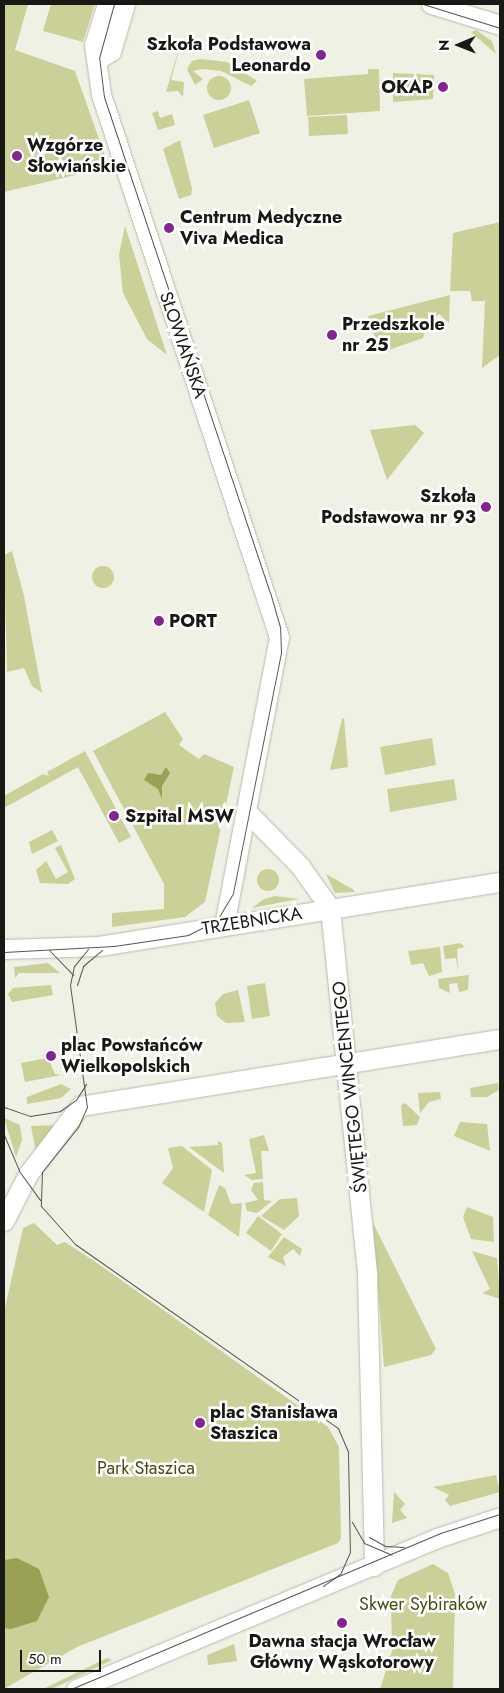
<!DOCTYPE html>
<html>
<head>
<meta charset="utf-8">
<style>
  body { margin:0 }
  #map { position:relative; width:504px; height:1693px; overflow:hidden; background:#f0f1e5; font-family:Jost,sans-serif }
  div>[style] { position:absolute }
  [style*='--x'] { left:calc(var(--x)*1px); top:calc(var(--y)*1px); width:calc(var(--w)*1px); rotate:calc(var(--a)*1deg) }
  .green>* { inset:0; background:#cad097 }
  .round { border-radius:50% }
  .water>* { inset:0; background:#9aa054 }
  .roads { filter:drop-shadow(0 0 1px #b7b9ae) drop-shadow(0 0 1px #b7b9ae) }
  .secondary>* { height:19px; margin:-9.5px; padding:0 9.5px; transform-origin:9.5px; border-radius:9.5px; background:#fff }
  .tram>* { height:1px; margin:-0.5px; padding:0 0.5px; transform-origin:0.5px; border-radius:0.5px; background:#565751 }
  .dots>* { width:14px; height:14px; translate:-50% -50%; box-sizing:border-box; border:2px solid #fff; border-radius:50% }
  span { translate:-50% -50%; white-space:nowrap; text-align:center; line-height:1.15; -webkit-text-stroke:5px #fff; paint-order:stroke }
  .poi-label { font-size:18px; color:#181915; font-weight:700 }
  .right { translate:-100% -50%; text-align:right }
  .left { translate:0 -50%; text-align:left }
  .street-label { font-size:18px; color:#181915 }
  .park-label { font-size:18px; color:#484c12 }
  .frame { position:absolute; inset:0; border:5px solid #181915; pointer-events:none }
  .north { position:absolute; left:434px; top:20px; width:50px; height:50px; -webkit-text-stroke:4px #fff; paint-order:stroke; rotate:269deg; font-size:14px; font-weight:700; line-height:20px; text-align:center; color:#181915 }
  .north::after { content:''; display:block; margin:auto; width:18px; height:22px; background:#181915; clip-path:polygon(50% 0,100% 100%,50% 72%,0 100%) }
  .scale { position:absolute; left:20px; top:1650px; width:81px; height:22px; box-sizing:border-box; border:2px solid #181915; border-top:0; padding-left:6px; font-size:15px; line-height:18px; white-space:nowrap; color:#181915; -webkit-text-stroke:4px #fff; paint-order:stroke }
</style>
</head>
<body>
<div id="map">
  <div class="green">
    <i style="clip-path:polygon(4px 4px,28px 4px,15px 50px,75px 71px,109px 167px,4px 192px)"></i>
    <i style="clip-path:polygon(51px 4px,95px 4px,83px 42px,43px 31px)"></i>
    <i style="clip-path:polygon(476px 30px,492px 41px,496px 54px,471px 32px)"></i>
    <i style="clip-path:polygon(184px 31px,171px 80px,184px 82px,183px 97px,178px 91px,166px 92px)"></i>
    <i style="clip-path:polygon(201px 59px,227px 62px,257px 81px,251px 86px,221px 71px,202px 69px,193px 71px,203px 79px,195px 85px,187px 69px,192px 61px)"></i>
    <i style="clip-path:polygon(368px 69px,379px 69px,380px 111px,307px 116px,304px 79px,368px 74px)"></i>
    <i style="clip-path:polygon(393px 73px,434px 75px,433px 99px,393px 102px)"></i>
    <i class="round" style="left:207px;top:76px;width:24px;height:24px"></i>
    <i style="clip-path:polygon(249px 100px,260px 133px,214px 148px,203px 115px)"></i>
    <i style="clip-path:polygon(158px 111px,160px 118px,172px 114px,175px 125px,158px 130px,152px 113px)"></i>
    <i style="clip-path:polygon(347px 115px,348px 134px,309px 136px,308px 117px)"></i>
    <i style="clip-path:polygon(180px 140px,192px 189px,191px 195px,179px 199px,163px 149px)"></i>
    <i style="clip-path:polygon(500px 222px,500px 355px,482px 368px,485px 301px,472px 301px,470px 291px,450px 291px,453px 233px)"></i>
    <i style="clip-path:polygon(125px 226px,167px 355px,147px 339px,123px 293px,119px 255px)"></i>
    <i style="clip-path:polygon(450px 295px,449px 323px,439px 314px,434px 319px,429px 316px,423px 338px,380px 353px,368px 316px)"></i>
    <i style="clip-path:polygon(415px 425px,424px 433px,387px 480px,370px 430px)"></i>
    <i style="clip-path:polygon(12px 551px,24px 596px,42px 693px,32px 686px,24px 668px,7px 672px,4px 555px)"></i>
    <i class="round" style="left:92px;top:566px;width:22px;height:22px"></i>
    <i style="clip-path:polygon(165px 712px,183px 739px,179px 745px,199px 759px,204px 754px,234px 767px,205px 902px,185px 917px,112px 927px,112px 913px,164px 909px,164px 884px,93px 751px)"></i>
    <i style="clip-path:polygon(344px 718px,348px 767px,330px 770px,342px 719px)"></i>
    <i style="clip-path:polygon(432px 738px,436px 765px,385px 775px,380px 747px)"></i>
    <i style="clip-path:polygon(85px 751px,131px 837px,119px 843px,78px 767px,4px 808px,4px 796px,43px 774px,49px 776px,47px 772px)"></i>
    <i style="clip-path:polygon(454px 779px,457px 800px,390px 812px,387px 789px)"></i>
    <i style="clip-path:polygon(52px 830px,58px 841px,32px 854px,29px 842px)"></i>
    <i style="clip-path:polygon(61px 845px,75px 879px,68px 884px,40px 883px,36px 870px,46px 861px,56px 879px,68px 872px,55px 848px)"></i>
    <i class="round" style="left:257px;top:869px;width:22px;height:22px"></i>
    <i style="clip-path:polygon(326px 874px,354px 890px,354px 892px,335px 893px)"></i>
    <i style="clip-path:polygon(275px 896px,299px 899px,252px 908px,264px 899px)"></i>
    <i style="clip-path:polygon(460px 943px,465px 947px,457px 949px,458px 973px,456px 958px,445px 959px,443px 946px)"></i>
    <i style="clip-path:polygon(440px 947px,442px 972px,429px 976px,423px 963px,411px 965px,408px 951px)"></i>
    <i style="clip-path:polygon(48px 963px,60px 973px,19px 973px,15px 978px,14px 967px)"></i>
    <i style="clip-path:polygon(469px 975px,468px 990px,459px 992px,457px 983px,449px 984px,450px 993px,439px 988px,438px 979px)"></i>
    <i style="clip-path:polygon(265px 983px,270px 1016px,252px 1019px,247px 986px)"></i>
    <i style="clip-path:polygon(51px 985px,53px 995px,12px 1002px,8px 994px,13px 988px)"></i>
    <i style="clip-path:polygon(238px 990px,245px 1022px,226px 1023px,217px 1016px,215px 1003px,223px 994px)"></i>
    <i style="clip-path:polygon(48px 1058px,55px 1074px,61px 1075px,25px 1082px,21px 1063px)"></i>
    <i style="clip-path:polygon(498px 1083px,499px 1090px,487px 1097px,471px 1097px,470px 1088px)"></i>
    <i style="clip-path:polygon(61px 1084px,71px 1089px,61px 1098px,27px 1104px,27px 1097px)"></i>
    <i style="clip-path:polygon(440px 1092px,441px 1099px,429px 1102px,420px 1113px,418px 1093px)"></i>
    <i style="clip-path:polygon(405px 1103px,420px 1117px,417px 1125px,403px 1126px,401px 1105px)"></i>
    <i style="clip-path:polygon(4px 1118px,20px 1125px,22px 1140px,16px 1157px)"></i>
    <i style="clip-path:polygon(460px 1122px,487px 1124px,490px 1151px,454px 1136px)"></i>
    <i style="clip-path:polygon(57px 1125px,36px 1152px,31px 1126px)"></i>
    <i style="clip-path:polygon(264px 1135px,269px 1151px,261px 1151px,263px 1179px,252px 1180px,244px 1175px,256px 1173px,249px 1139px)"></i>
    <i style="clip-path:polygon(218px 1141px,222px 1143px,224px 1173px,189px 1147px,218px 1145px)"></i>
    <i style="clip-path:polygon(182px 1146px,212px 1170px,204px 1212px,162px 1183px,173px 1168px,168px 1148px)"></i>
    <i style="clip-path:polygon(263px 1182px,264px 1200px,272px 1201px,257px 1213px,247px 1211px,245px 1203px,258px 1200px,251px 1190px,254px 1183px)"></i>
    <i style="clip-path:polygon(219px 1185px,225px 1188px,231px 1204px,242px 1203px,239px 1237px,208px 1215px)"></i>
    <i style="clip-path:polygon(297px 1198px,299px 1216px,284px 1230px,261px 1216px,280px 1199px)"></i>
    <i style="clip-path:polygon(467px 1207px,493px 1217px,494px 1242px,471px 1239px,463px 1217px)"></i>
    <i style="clip-path:polygon(258px 1216px,282px 1234px,271px 1251px,246px 1233px)"></i>
    <i style="clip-path:polygon(34px 1223px,57px 1245px,65px 1242px,100px 1265px,328px 1427px,339px 1447px,341px 1538px,338px 1543px,77px 1647px,4px 1689px,4px 1312px,23px 1228px)"></i>
    <i style="clip-path:polygon(373px 1223px,436px 1349px,431px 1355px,384px 1367px)"></i>
    <i style="clip-path:polygon(284px 1237px,302px 1249px,300px 1256px,293px 1249px,283px 1257px,286px 1266px,268px 1257px)"></i>
    <i style="clip-path:polygon(472px 1251px,497px 1258px,500px 1299px,482px 1293px,490px 1289px)"></i>
    <i style="clip-path:polygon(496px 1475px,500px 1492px,450px 1506px,445px 1500px,449px 1495px,433px 1487px)"></i>
    <i style="clip-path:polygon(394px 1492px,405px 1504px,400px 1510px,407px 1518px,392px 1523px)"></i>
    <i style="clip-path:polygon(433px 1564px,448px 1573px,455px 1594px,453px 1689px,380px 1689px,392px 1651px,391px 1596px,398px 1580px)"></i>
    <i style="clip-path:polygon(234px 1644px,237px 1661px,208px 1665px,207px 1655px)"></i>
    <i style="clip-path:polygon(107px 1658px,112px 1660px,52px 1689px,43px 1689px)"></i>
  </div>
  <div class="water">
    <i style="clip-path:polygon(166px 767px,170px 773px,162px 786px,162px 799px,158px 789px,144px 780px,148px 773px,161px 775px)"></i>
    <i style="clip-path:polygon(17px 1558px,39px 1569px,49px 1597px,37px 1621px,11px 1629px,4px 1628px,4px 1560px)"></i>
  </div>
  <div class="roads">
    <div class="secondary">
      <i style="--x:107;--y:4;--w:43;--a:107.6"></i>
      <i style="--x:94;--y:45;--w:49;--a:81.9"></i>
      <i style="--x:101;--y:94;--w:571;--a:71.85"></i>
      <i style="--x:279;--y:637;--w:293;--a:100.8"></i>
      <i style="--x:431;--y:4;--w:72;--a:16.9"></i>
      <i style="--x:97;--y:60;--w:17;--a:-33"></i>
      <i style="--x:111;--y:51;--w:49;--a:-73.4"></i>
      <i style="--x:247;--y:812;--w:76;--a:45.5"></i>
      <i style="--x:300;--y:866;--w:52;--a:54.5"></i>
      <i style="--x:330;--y:908;--w:369;--a:84.2"></i>
      <i style="--x:367;--y:1275;--w:291;--a:88.6"></i>
      <i style="--x:4;--y:949;--w:95;--a:-1.8"></i>
      <i style="--x:99;--y:946;--w:406;--a:-9.1"></i>
      <i style="--x:4;--y:1221;--w:53;--a:-62.9"></i>
      <i style="--x:28;--y:1174;--w:86;--a:-52.6"></i>
      <i style="--x:80;--y:1106;--w:425;--a:-9.1"></i>
      <i style="--x:76;--y:1689;--w:391;--a:-22.7"></i>
      <i style="--x:437;--y:1538;--w:66;--a:-18.4"></i>
    </div>
  </div>
  <div class="tram">
    <i style="--x:423;--y:4;--w:81;--a:17.3"></i>
    <i style="--x:88;--y:949;--w:22;--a:129"></i>
    <i style="--x:74;--y:966;--w:19;--a:102"></i>
    <i style="--x:70;--y:985;--w:123;--a:82.1"></i>
    <i style="--x:87;--y:1107;--w:22;--a:114"></i>
    <i style="--x:78;--y:1127;--w:58;--a:128.7"></i>
    <i style="--x:42;--y:1172;--w:34;--a:92"></i>
    <i style="--x:41;--y:1206;--w:51;--a:48.2"></i>
    <i style="--x:75;--y:1244;--w:321;--a:35"></i>
    <i style="--x:338;--y:1428;--w:26;--a:67"></i>
    <i style="--x:348;--y:1452;--w:100;--a:88.9"></i>
    <i style="--x:350;--y:1552;--w:24;--a:114"></i>
    <i style="--x:340;--y:1574;--w:21;--a:145"></i>
    <i style="--x:49;--y:950;--w:35;--a:46"></i>
    <i style="--x:4;--y:952;--w:110;--a:-3.1"></i>
    <i style="--x:114;--y:946;--w:75;--a:-8.5"></i>
    <i style="--x:188;--y:935;--w:33;--a:-27"></i>
    <i style="--x:217;--y:920;--w:31;--a:-59"></i>
    <i style="--x:233;--y:893;--w:246;--a:-78.7"></i>
    <i style="--x:281;--y:652;--w:25;--a:-92"></i>
    <i style="--x:280;--y:627;--w:35;--a:-106"></i>
    <i style="--x:270;--y:593;--w:523;--a:-108.5"></i>
    <i style="--x:104;--y:97;--w:39;--a:-97"></i>
    <i style="--x:99;--y:58;--w:56;--a:-74.5"></i>
    <i style="--x:77;--y:985;--w:20;--a:-72"></i>
    <i style="--x:83;--y:966;--w:25;--a:-40"></i>
    <i style="--x:4;--y:1107;--w:28;--a:19"></i>
    <i style="--x:30;--y:1116;--w:30;--a:-9"></i>
    <i style="--x:60;--y:1111;--w:19;--a:-35"></i>
    <i style="--x:76;--y:1100;--w:19;--a:-58"></i>
    <i style="--x:4;--y:1135;--w:39;--a:67"></i>
    <i style="--x:19;--y:1171;--w:36;--a:54"></i>
    <i style="--x:352;--y:1522;--w:24;--a:60"></i>
    <i style="--x:364;--y:1543;--w:30;--a:23"></i>
    <i style="--x:369;--y:1537;--w:18;--a:29"></i>
    <i style="--x:385;--y:1546;--w:19;--a:3"></i>
    <i style="--x:71;--y:1689;--w:401;--a:-22.9"></i>
    <i style="--x:440;--y:1533;--w:63;--a:-17.6"></i>
  </div>
  <div class="dots">
    <i style="left:321px;top:55px;background:#84258f"></i>
    <i style="left:443px;top:87px;background:#84258f"></i>
    <i style="left:17px;top:156px;background:#84258f"></i>
    <i style="left:169px;top:228px;background:#84258f"></i>
    <i style="left:332px;top:335px;background:#84258f"></i>
    <i style="left:486px;top:507px;background:#84258f"></i>
    <i style="left:159px;top:621px;background:#84258f"></i>
    <i style="left:114px;top:816px;background:#84258f"></i>
    <i style="left:51px;top:1056px;background:#84258f"></i>
    <i style="left:200px;top:1423px;background:#84258f"></i>
    <i style="left:342px;top:1623px;background:#84258f"></i>
  </div>
  <div class="poi-label">
    <span class="right" style="left:311px;top:55px">Szkoła Podstawowa<br>Leonardo</span>
    <span class="right" style="left:433px;top:87px">OKAP</span>
    <span class="left" style="left:27px;top:156px">Wzgórze<br>Słowiańskie</span>
    <span class="left" style="left:180px;top:228px">Centrum Medyczne<br>Viva Medica</span>
    <span class="left" style="left:342px;top:335px">Przedszkole<br>nr 25</span>
    <span class="right" style="left:476px;top:507px">Szkoła<br>Podstawowa nr 93</span>
    <span class="left" style="left:169px;top:621px">PORT</span>
    <span class="left" style="left:125px;top:816px">Szpital MSW</span>
    <span class="left" style="left:61px;top:1056px">plac Powstańców<br>Wielkopolskich</span>
    <span class="left" style="left:210px;top:1423px">plac Stanisława<br>Staszica</span>
    <span style="left:342px;top:1652px">Dawna stacja Wrocław<br>Główny Wąskotorowy</span>
  </div>
  <div class="street-label">
    <span style="left:183px;top:345px;rotate:71deg">SŁOWIAŃSKA</span>
    <span style="left:252px;top:921px;rotate:-9deg">TRZEBNICKA</span>
    <span style="left:350px;top:1087px;rotate:-96deg">ŚWIĘTEGO WINCENTEGO</span>
  </div>
  <div class="park-label">
    <span style="left:146px;top:1468px">Park Staszica</span>
    <span style="left:423px;top:1604px">Skwer Sybiraków</span>
  </div>
  <div class="frame"></div>
  <div class="north">N</div>
  <div class="scale">50 m</div>
</div>
</body>
</html>
